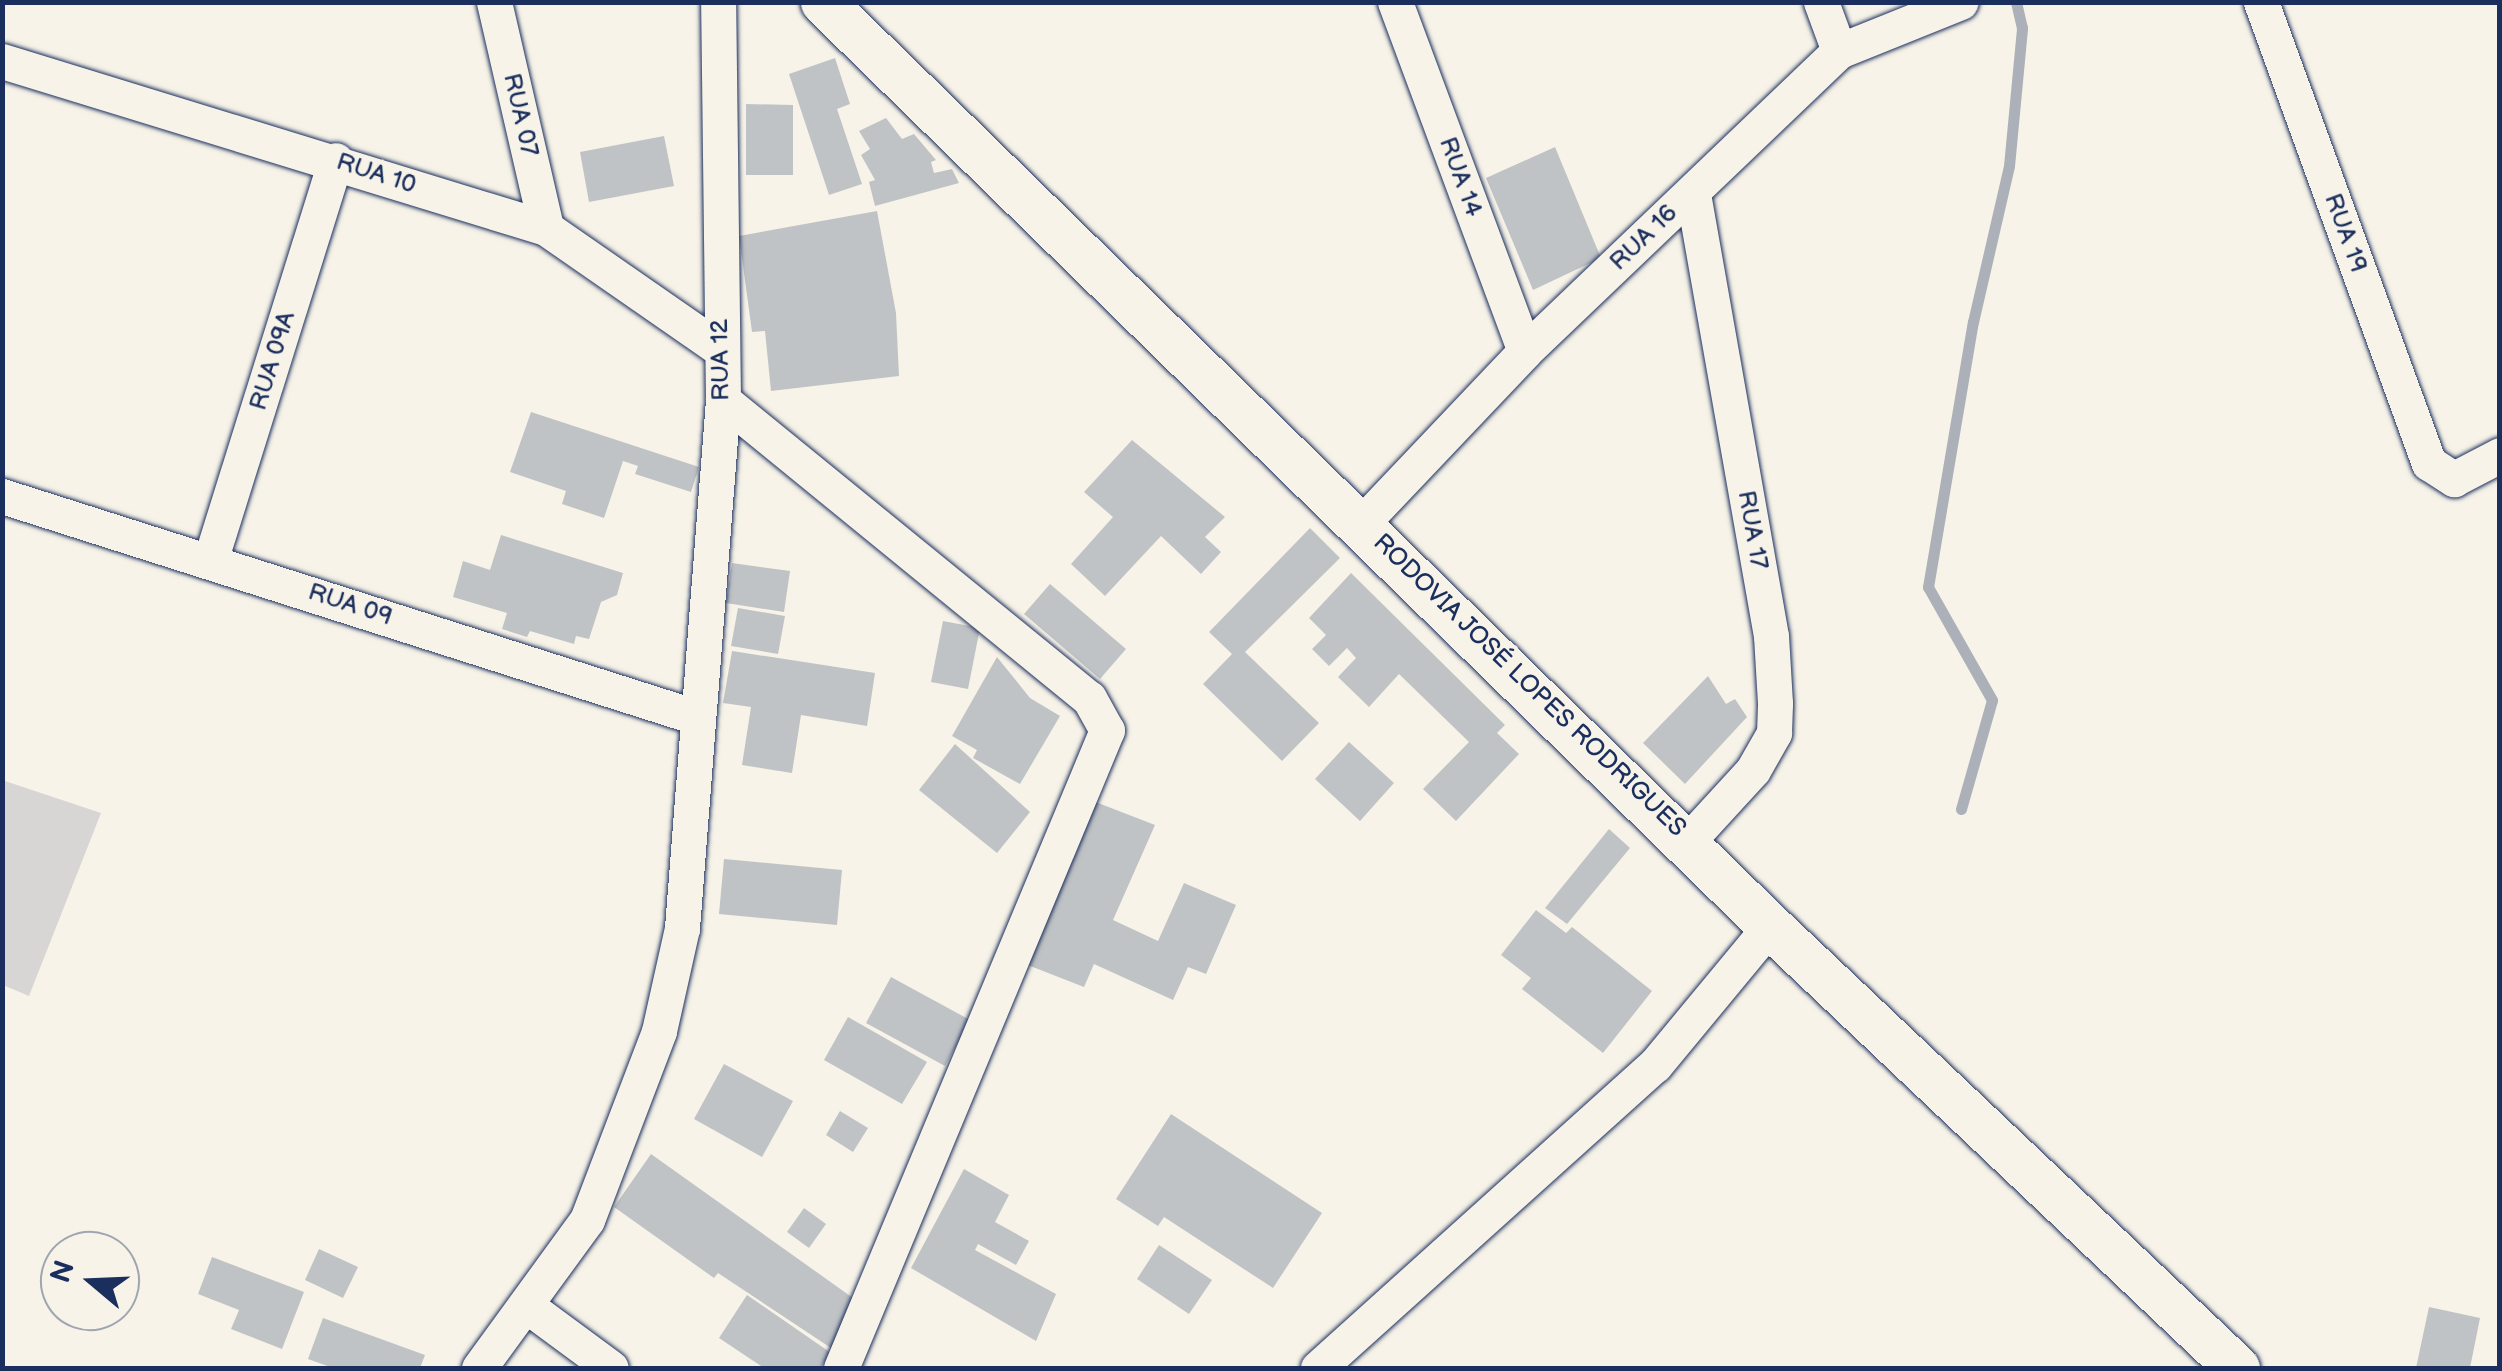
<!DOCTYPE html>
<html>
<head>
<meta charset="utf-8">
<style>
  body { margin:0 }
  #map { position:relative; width:2502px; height:1371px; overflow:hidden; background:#f7f3e8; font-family:"Balsamiq Sans",sans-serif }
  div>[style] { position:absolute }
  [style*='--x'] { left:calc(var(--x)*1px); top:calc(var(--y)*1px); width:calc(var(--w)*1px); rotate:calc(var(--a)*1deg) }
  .green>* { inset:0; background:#d7d6d4 }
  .stream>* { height:11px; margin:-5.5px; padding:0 5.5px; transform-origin:5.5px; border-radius:5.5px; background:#acb0b9 }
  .building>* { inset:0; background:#c0c3c5 }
  .roads { filter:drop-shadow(0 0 2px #1b2f5e) drop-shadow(0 0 2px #1b2f5e) }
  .minor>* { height:35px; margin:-17.5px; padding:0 17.5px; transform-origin:17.5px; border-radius:17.5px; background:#f7f3e8 }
  .tertiary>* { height:45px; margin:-22.5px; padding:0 22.5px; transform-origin:22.5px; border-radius:22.5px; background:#f7f3e8 }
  span { translate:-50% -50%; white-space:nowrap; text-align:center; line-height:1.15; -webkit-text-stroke:8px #f7f3e8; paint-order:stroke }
  .street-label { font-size:25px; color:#1b2f5e }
  .frame { position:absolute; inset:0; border:5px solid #1b2f5e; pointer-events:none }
  .north { position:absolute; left:40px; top:1231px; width:100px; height:100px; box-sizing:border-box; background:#f7f3e8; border:2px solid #9fa5b1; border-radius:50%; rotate:289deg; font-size:28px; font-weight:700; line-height:40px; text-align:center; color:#1b2f5e }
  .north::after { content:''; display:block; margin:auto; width:35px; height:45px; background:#1b2f5e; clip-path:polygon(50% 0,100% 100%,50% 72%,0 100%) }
</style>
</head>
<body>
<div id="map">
  <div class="green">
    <i style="clip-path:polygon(2px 780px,101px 813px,29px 996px,3px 985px)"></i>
  </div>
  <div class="stream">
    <i style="--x:1961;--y:809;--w:113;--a:-74.1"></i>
    <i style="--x:1992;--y:700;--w:130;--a:-119.5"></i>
    <i style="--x:1928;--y:587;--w:269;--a:-80.4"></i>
    <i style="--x:1973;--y:322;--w:160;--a:-77"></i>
    <i style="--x:2009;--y:166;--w:139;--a:-84.6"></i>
    <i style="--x:2022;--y:28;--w:27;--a:-103"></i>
  </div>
  <div class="building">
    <i style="clip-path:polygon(835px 58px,850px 104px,837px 109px,862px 184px,829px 195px,789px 74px)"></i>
    <i style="clip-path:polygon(746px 104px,793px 105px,793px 175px,746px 175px)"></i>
    <i style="clip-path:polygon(886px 118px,902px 139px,914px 134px,936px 160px,931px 162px,934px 173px,952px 169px,959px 183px,875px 206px,869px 182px,875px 180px,861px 155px,870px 149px,859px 131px)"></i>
    <i style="clip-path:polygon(664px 136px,674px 186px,589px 202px,580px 152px)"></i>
    <i style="clip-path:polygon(1555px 147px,1601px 258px,1533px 290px,1486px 178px)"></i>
    <i style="clip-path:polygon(877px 211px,896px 313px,899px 376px,771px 391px,765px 331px,752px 332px,739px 236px)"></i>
    <i style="clip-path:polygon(531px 412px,699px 467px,691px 492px,635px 474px,638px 466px,623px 461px,604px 518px,562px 504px,566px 491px,510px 472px)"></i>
    <i style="clip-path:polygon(1132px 440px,1225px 517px,1205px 537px,1221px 552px,1201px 574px,1161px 536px,1105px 596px,1071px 564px,1113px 517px,1084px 492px)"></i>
    <i style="clip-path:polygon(1310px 528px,1340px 558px,1245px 652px,1319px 723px,1282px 761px,1203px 684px,1232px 654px,1209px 632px)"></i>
    <i style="clip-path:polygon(501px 535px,623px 573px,617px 595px,601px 602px,589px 639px,576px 636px,574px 644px,530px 631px,527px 637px,502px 629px,507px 613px,453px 597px,463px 561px,490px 570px)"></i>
    <i style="clip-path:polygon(732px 563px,790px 571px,784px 612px,726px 603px)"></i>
    <i style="clip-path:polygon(1351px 573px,1505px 725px,1497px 733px,1519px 754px,1456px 821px,1423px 789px,1469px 742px,1399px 674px,1369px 707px,1338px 677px,1356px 658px,1347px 648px,1329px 666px,1312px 649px,1326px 635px,1309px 618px)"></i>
    <i style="clip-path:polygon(1050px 584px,1126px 649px,1100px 679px,1024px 614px)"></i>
    <i style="clip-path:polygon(738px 608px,785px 616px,778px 654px,731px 646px)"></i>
    <i style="clip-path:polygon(943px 621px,980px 628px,968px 689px,931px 682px)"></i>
    <i style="clip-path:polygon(732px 651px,875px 673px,867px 726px,801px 715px,792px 773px,742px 765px,751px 707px,723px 703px)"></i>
    <i style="clip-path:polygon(997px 657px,1030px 698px,1060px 716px,1020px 784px,973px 758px,977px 750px,952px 736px)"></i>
    <i style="clip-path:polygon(1708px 676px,1726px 704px,1735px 699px,1747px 717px,1685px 784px,1643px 743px)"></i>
    <i style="clip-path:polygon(1349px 742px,1394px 783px,1360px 821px,1315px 779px)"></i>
    <i style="clip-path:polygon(955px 744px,1030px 812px,997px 853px,919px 790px)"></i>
    <i style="clip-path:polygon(1093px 801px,1155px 825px,1113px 920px,1158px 941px,1184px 883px,1236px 905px,1206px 974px,1188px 967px,1173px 1000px,1094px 964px,1084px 987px,1020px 962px)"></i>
    <i style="clip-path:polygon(1609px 829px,1630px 848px,1567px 924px,1545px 908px)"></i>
    <i style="clip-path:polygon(724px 859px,842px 870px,837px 925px,719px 914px)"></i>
    <i style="clip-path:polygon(1536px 910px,1566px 933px,1572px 927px,1652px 991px,1603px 1053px,1522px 989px,1531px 978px,1501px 955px)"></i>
    <i style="clip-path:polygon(891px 977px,970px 1020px,945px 1066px,866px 1023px)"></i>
    <i style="clip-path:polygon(848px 1017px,927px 1062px,902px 1104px,824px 1060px)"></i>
    <i style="clip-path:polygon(724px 1064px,793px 1101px,762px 1157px,694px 1119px)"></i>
    <i style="clip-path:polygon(840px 1111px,868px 1128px,853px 1152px,826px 1135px)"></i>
    <i style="clip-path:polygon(1171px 1114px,1322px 1213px,1273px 1288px,1164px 1217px,1158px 1226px,1116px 1199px)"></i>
    <i style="clip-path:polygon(651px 1154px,860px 1303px,831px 1348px,718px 1273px,714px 1278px,614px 1207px)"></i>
    <i style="clip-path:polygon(964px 1169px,1009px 1195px,995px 1222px,1029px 1241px,1016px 1265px,978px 1244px,975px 1250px,1056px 1294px,1036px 1341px,911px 1268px)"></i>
    <i style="clip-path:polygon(804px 1208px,826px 1224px,809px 1248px,787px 1232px)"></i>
    <i style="clip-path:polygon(1159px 1245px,1212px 1280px,1189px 1314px,1137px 1279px)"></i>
    <i style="clip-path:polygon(319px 1249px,358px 1267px,343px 1298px,305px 1280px)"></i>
    <i style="clip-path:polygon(212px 1257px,304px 1292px,282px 1349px,231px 1329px,239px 1310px,198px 1294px)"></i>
    <i style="clip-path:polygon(747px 1295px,831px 1353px,820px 1368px,764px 1368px,719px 1338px)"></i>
    <i style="clip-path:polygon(2429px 1307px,2480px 1318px,2470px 1368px,2416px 1368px)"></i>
    <i style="clip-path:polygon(323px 1318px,425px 1355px,420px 1368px,333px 1368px,308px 1359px)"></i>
  </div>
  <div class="roads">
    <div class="minor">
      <i style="--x:494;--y:2;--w:232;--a:77"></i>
      <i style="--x:1395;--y:2;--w:372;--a:69.6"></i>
      <i style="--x:1821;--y:2;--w:52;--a:69.8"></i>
      <i style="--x:2261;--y:2;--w:491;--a:70"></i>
      <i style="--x:2429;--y:463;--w:30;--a:33"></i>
      <i style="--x:2454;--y:479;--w:52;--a:-27.6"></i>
      <i style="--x:2;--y:61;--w:569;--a:17.07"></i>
      <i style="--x:546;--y:228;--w:212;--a:34.8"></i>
      <i style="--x:723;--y:400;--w:472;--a:39.2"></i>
      <i style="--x:1089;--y:698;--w:37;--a:61"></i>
      <i style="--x:1107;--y:730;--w:691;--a:112.63"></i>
      <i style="--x:2;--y:496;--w:728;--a:17.66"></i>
      <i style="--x:1362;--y:523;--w:237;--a:-46.5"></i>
      <i style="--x:1525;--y:351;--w:434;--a:-43.7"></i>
      <i style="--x:1839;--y:51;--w:131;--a:-21.9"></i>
      <i style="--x:210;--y:561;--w:420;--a:-72.6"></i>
      <i style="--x:1688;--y:841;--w:96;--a:-47.5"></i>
      <i style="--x:1753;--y:770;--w:43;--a:-60.4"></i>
      <i style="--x:1774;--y:733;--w:30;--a:-88"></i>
      <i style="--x:1775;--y:703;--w:67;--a:-93.4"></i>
      <i style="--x:1771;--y:636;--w:451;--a:-100"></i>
      <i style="--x:527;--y:1306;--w:104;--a:36.4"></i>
      <i style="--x:479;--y:1368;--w:183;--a:-53.9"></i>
      <i style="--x:587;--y:1220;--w:202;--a:-69.1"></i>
      <i style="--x:659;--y:1031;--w:106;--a:-77.4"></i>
      <i style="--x:682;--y:928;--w:530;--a:-85.56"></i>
      <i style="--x:723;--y:400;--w:398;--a:-90.7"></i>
      <i style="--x:1318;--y:1368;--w:453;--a:-42"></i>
      <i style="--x:1655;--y:1065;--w:180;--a:-50.4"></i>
    </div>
    <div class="tertiary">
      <i style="--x:823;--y:2;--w:1323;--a:44.3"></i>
      <i style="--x:1770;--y:926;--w:643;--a:43.42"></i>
    </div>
  </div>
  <div class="street-label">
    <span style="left:520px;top:115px;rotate:77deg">RUA 07</span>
    <span style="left:376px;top:174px;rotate:18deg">RUA 10</span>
    <span style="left:1460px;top:177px;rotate:70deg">RUA 14</span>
    <span style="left:2345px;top:233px;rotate:70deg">RUA 19</span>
    <span style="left:1644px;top:238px;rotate:-44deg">RUA 16</span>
    <span style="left:721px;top:360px;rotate:-91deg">RUA 12</span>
    <span style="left:273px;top:361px;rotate:-73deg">RUA 09A</span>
    <span style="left:1752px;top:530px;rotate:80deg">RUA 17</span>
    <span style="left:350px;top:605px;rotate:18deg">RUA 09</span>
    <span style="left:1529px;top:686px;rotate:44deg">RODOVIA JOSÉ LOPES RODRIGUES</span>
  </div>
  <div class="frame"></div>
  <div class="north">N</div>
</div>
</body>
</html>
